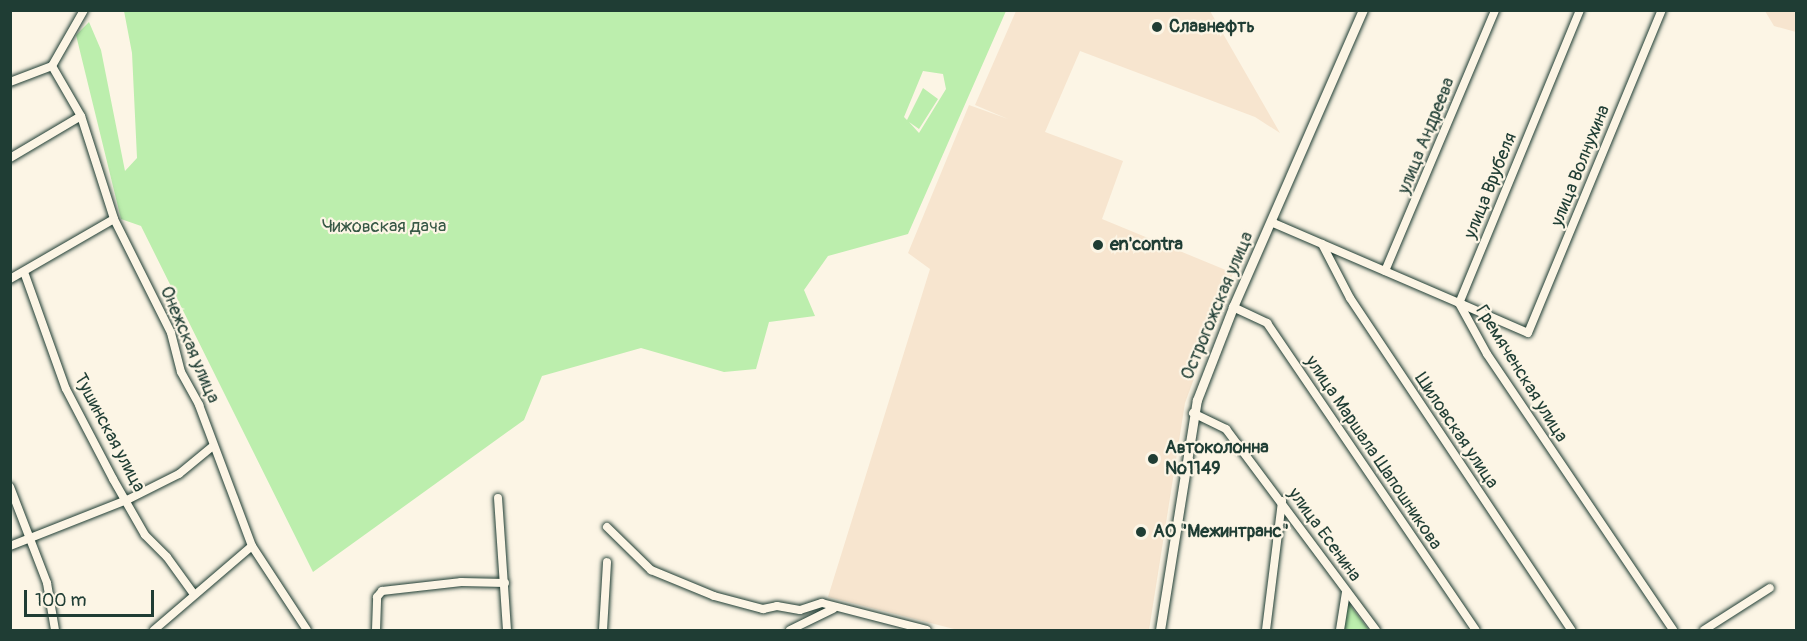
<!DOCTYPE html>
<html>
<head>
<meta charset="utf-8">
<style>
  body { margin:0 }
  #map { position:relative; width:1807px; height:641px; overflow:hidden; background:#fcf5e5; font-family:Pangolin,sans-serif }
  div>[style] { position:absolute }
  [style*='--x'] { left:calc(var(--x)*1px); top:calc(var(--y)*1px); width:calc(var(--w)*1px); rotate:calc(var(--a)*1deg) }
  .built>* { inset:0; background:#f7e5cf }
  .green>* { inset:0; background:#bceead }
  .roads { filter:drop-shadow(0 0 2px #1f3d34) drop-shadow(0 0 2px #1f3d34) }
  .minor>* { height:8px; margin:-4px; padding:0 4px; transform-origin:4px; border-radius:4px; background:#fcf5e5 }
  .tertiary>* { height:9px; margin:-4.5px; padding:0 4.5px; transform-origin:4.5px; border-radius:4.5px; background:#fcf5e5 }
  .dots>* { width:16px; height:16px; translate:-50% -50%; box-sizing:border-box; border:3px solid #fcf5e5; border-radius:50% }
  span { translate:-50% -50%; white-space:nowrap; text-align:center; line-height:1.15; -webkit-text-stroke:4.5px #fcf5e5; paint-order:stroke }
  .poi-label { font-size:18px; color:#1f3d34; font-weight:700 }
  .left { translate:0 -50%; text-align:left }
  .street-label { font-size:18px; color:#1f3d34 }
  .park-label { font-size:18px; color:#375846 }
  .frame { position:absolute; inset:0; border:12px solid #1f3d34; pointer-events:none }
  .scale { position:absolute; left:24px; top:590px; width:130px; height:27px; box-sizing:border-box; border:3px solid #1f3d34; border-top:0; padding-left:8px; font-size:18px; line-height:21px; white-space:nowrap; color:#1f3d34; -webkit-text-stroke:4px #fcf5e5; paint-order:stroke }
</style>
</head>
<body>
<div id="map">
  <div class="built">
    <i style="clip-path:polygon(1016px 11px,1210px 11px,1280px 133px,1255px 117px,1080px 51px,1045px 132px,1123px 161px,1102px 219px,1233px 273px,1185px 403px,1149px 630px,958px 630px,828px 597px,930px 269px,908px 253px,969px 105px,1008px 119px,975px 105px)"></i>
    <i style="clip-path:polygon(1765px 11px,1796px 11px,1796px 32px,1774px 26px)"></i>
  </div>
  <div class="green">
    <i style="clip-path:polygon(evenodd,124px 11px,124px 10px,1006px 11px,908px 234px,828px 256px,804px 290px,815px 316px,769px 322px,756px 369px,724px 372px,641px 348px,542px 376px,524px 420px,313px 572px,141px 226px,121px 219px,76px 35px,89px 22px,101px 50px,125px 171px,137px 158px,132px 53px,124px 11px,923px 71px,943px 74px,946px 89px,919px 133px,909px 122px,919px 129px,938px 99px,923px 88px,907px 120px,904px 117px,923px 71px)"></i>
    <i style="clip-path:polygon(1347px 601px,1369px 630px,1343px 630px)"></i>
  </div>
  <div class="roads">
    <div class="minor">
      <i style="--x:1580;--y:10;--w:317;--a:112.4"></i>
      <i style="--x:1459;--y:303;--w:75;--a:23.5"></i>
      <i style="--x:1528;--y:333;--w:350;--a:-67.5"></i>
      <i style="--x:52;--y:66;--w:58;--a:59.9"></i>
      <i style="--x:81;--y:116;--w:108;--a:72.2"></i>
      <i style="--x:114;--y:219;--w:127;--a:63.4"></i>
      <i style="--x:171;--y:333;--w:40;--a:75.6"></i>
      <i style="--x:181;--y:372;--w:38;--a:61"></i>
      <i style="--x:199;--y:405;--w:151;--a:69.4"></i>
      <i style="--x:252;--y:546;--w:100;--a:56.8"></i>
      <i style="--x:52;--y:66;--w:64;--a:-60.3"></i>
      <i style="--x:10;--y:82;--w:45;--a:-20.9"></i>
      <i style="--x:10;--y:158;--w:82;--a:-30.6"></i>
      <i style="--x:1271;--y:222;--w:205;--a:23.3"></i>
      <i style="--x:1459;--y:303;--w:58;--a:61.2"></i>
      <i style="--x:1487;--y:354;--w:333;--a:56"></i>
      <i style="--x:1322;--y:244;--w:61;--a:62.6"></i>
      <i style="--x:1350;--y:298;--w:399;--a:56.3"></i>
      <i style="--x:1385;--y:271;--w:283;--a:-67.1"></i>
      <i style="--x:24;--y:272;--w:124;--a:70.3"></i>
      <i style="--x:66;--y:389;--w:102;--a:62.4"></i>
      <i style="--x:113;--y:479;--w:64;--a:60.3"></i>
      <i style="--x:145;--y:535;--w:31;--a:45"></i>
      <i style="--x:167;--y:557;--w:44;--a:54.2"></i>
      <i style="--x:10;--y:279;--w:120;--a:-30"></i>
      <i style="--x:1233;--y:307;--w:38;--a:25"></i>
      <i style="--x:1267;--y:323;--w:371;--a:55.8"></i>
      <i style="--x:1193;--y:413;--w:37;--a:26"></i>
      <i style="--x:1226;--y:429;--w:251;--a:53.3"></i>
      <i style="--x:10;--y:487;--w:103;--a:68.9"></i>
      <i style="--x:47;--y:583;--w:48;--a:80.3"></i>
      <i style="--x:498;--y:498;--w:132;--a:86.1"></i>
      <i style="--x:607;--y:527;--w:62;--a:44.3"></i>
      <i style="--x:651;--y:570;--w:68;--a:22.4"></i>
      <i style="--x:714;--y:596;--w:51;--a:14.9"></i>
      <i style="--x:763;--y:609;--w:14;--a:-12"></i>
      <i style="--x:777;--y:606;--w:23;--a:10"></i>
      <i style="--x:800;--y:610;--w:23;--a:-18"></i>
      <i style="--x:822;--y:603;--w:108;--a:14.4"></i>
      <i style="--x:10;--y:546;--w:126;--a:-21.5"></i>
      <i style="--x:127;--y:500;--w:58;--a:-26.6"></i>
      <i style="--x:179;--y:474;--w:44;--a:-39.5"></i>
      <i style="--x:154;--y:630;--w:129;--a:-40.6"></i>
      <i style="--x:376;--y:630;--w:33;--a:-88"></i>
      <i style="--x:377;--y:597;--w:8;--a:-50"></i>
      <i style="--x:382;--y:591;--w:80;--a:-6.5"></i>
      <i style="--x:461;--y:582;--w:44;--a:1.3"></i>
      <i style="--x:603;--y:630;--w:68;--a:-86.6"></i>
      <i style="--x:790;--y:630;--w:48;--a:-26"></i>
      <i style="--x:1266;--y:630;--w:130;--a:-82.9"></i>
      <i style="--x:1340;--y:630;--w:38;--a:-81"></i>
      <i style="--x:1704;--y:630;--w:78;--a:-32.5"></i>
    </div>
    <div class="tertiary">
      <i style="--x:1160;--y:630;--w:233;--a:-80.9"></i>
      <i style="--x:1197;--y:400;--w:100;--a:-68.8"></i>
      <i style="--x:1233;--y:307;--w:324;--a:-66.4"></i>
    </div>
  </div>
  <div class="dots">
    <i style="left:1157px;top:27px;background:#1f3d34"></i>
    <i style="left:1098px;top:245px;background:#1f3d34"></i>
    <i style="left:1153px;top:459px;background:#1f3d34"></i>
    <i style="left:1141px;top:532px;background:#1f3d34"></i>
  </div>
  <div class="poi-label">
    <span class="left" style="left:1169px;top:27px">Cлавнефть</span>
    <span class="left" style="left:1110px;top:245px">en'contra</span>
    <span class="left" style="left:1165px;top:459px">Автоколонна<br>№1149</span>
    <span class="left" style="left:1153px;top:532px">АО "Межинтранс"</span>
  </div>
  <div class="street-label">
    <span style="left:1427px;top:136px;rotate:-68deg">улица Андреева</span>
    <span style="left:1581px;top:166px;rotate:-68deg">улица Волнухина</span>
    <span style="left:1491px;top:186px;rotate:-68deg">улица Врубеля</span>
    <span style="left:1218px;top:306px;rotate:-67deg">Острогожская улица</span>
    <span style="left:189px;top:345px;rotate:67deg">Онежская улица</span>
    <span style="left:1521px;top:374px;rotate:58deg">Гремяченская улица</span>
    <span style="left:1456px;top:431px;rotate:56deg">Шиловская улица</span>
    <span style="left:109px;top:433px;rotate:62deg">Тушинская улица</span>
    <span style="left:1373px;top:453px;rotate:56deg">улица Маршала Шапошникова</span>
    <span style="left:1324px;top:535px;rotate:54deg">улица Есенина</span>
  </div>
  <div class="park-label">
    <span style="left:384px;top:227px">Чижовская дача</span>
  </div>
  <div class="frame"></div>
  <div class="scale">100 m</div>
</div>
</body>
</html>
